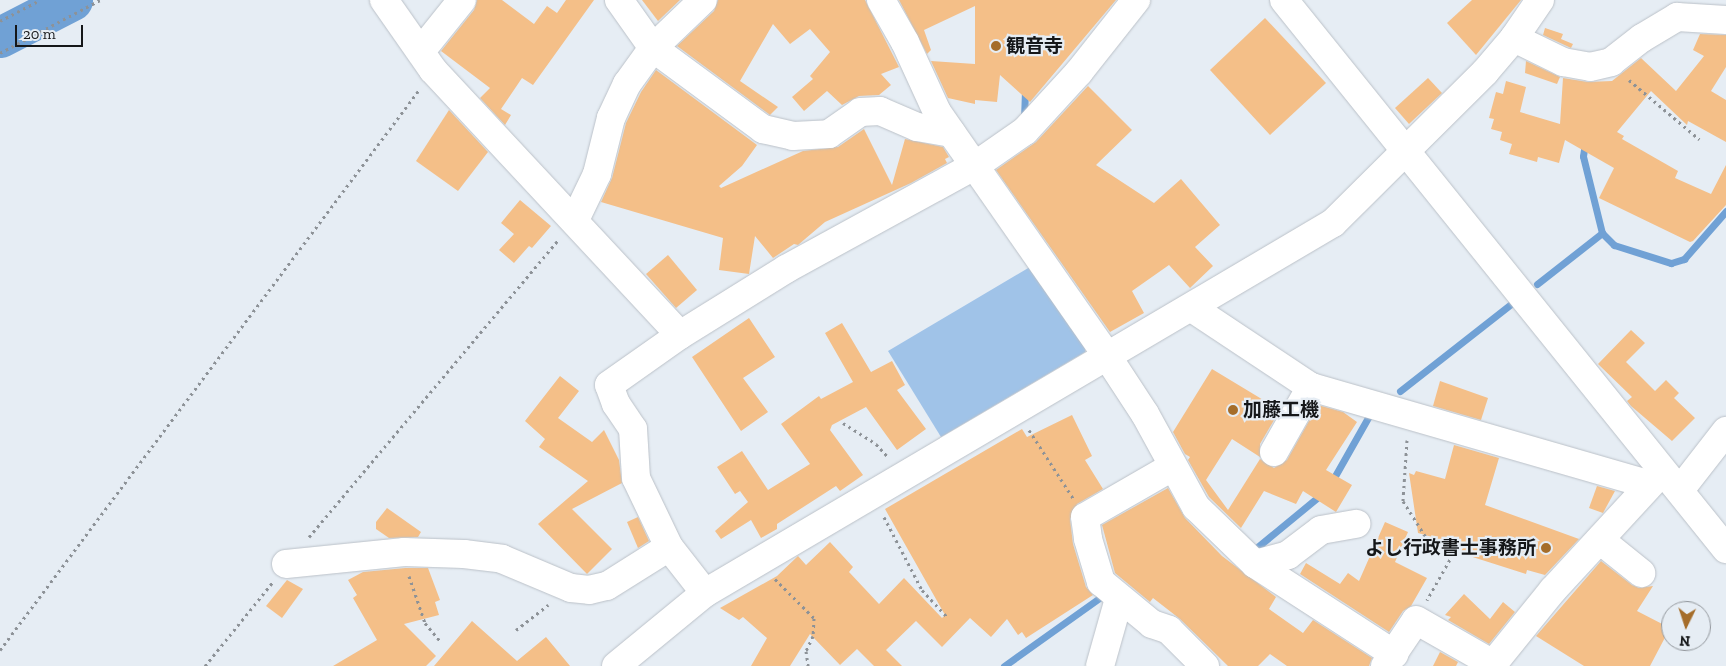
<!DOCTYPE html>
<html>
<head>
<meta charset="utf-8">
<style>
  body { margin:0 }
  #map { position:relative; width:1726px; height:666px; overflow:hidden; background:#e6edf4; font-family:"Zilla Slab","Noto Sans JP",serif }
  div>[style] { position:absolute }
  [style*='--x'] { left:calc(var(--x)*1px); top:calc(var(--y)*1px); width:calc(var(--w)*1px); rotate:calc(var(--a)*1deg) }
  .green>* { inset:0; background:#a0c3e8 }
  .stream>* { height:7px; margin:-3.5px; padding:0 3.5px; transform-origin:3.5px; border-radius:3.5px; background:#70a1d5 }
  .river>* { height:41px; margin:-20.5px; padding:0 20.5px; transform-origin:20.5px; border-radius:20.5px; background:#70a1d5 }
  .building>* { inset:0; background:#f4bf88 }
  .path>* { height:3px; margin-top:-1.5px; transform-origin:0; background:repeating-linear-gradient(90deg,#8d9297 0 2.5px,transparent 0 6.5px) }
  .roads { filter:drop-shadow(0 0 1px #bbc1c8) drop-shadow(0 0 1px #bbc1c8) }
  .minor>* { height:28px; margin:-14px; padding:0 14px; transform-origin:14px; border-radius:14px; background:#fff }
  .dots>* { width:14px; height:14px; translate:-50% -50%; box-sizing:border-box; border:2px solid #e6edf4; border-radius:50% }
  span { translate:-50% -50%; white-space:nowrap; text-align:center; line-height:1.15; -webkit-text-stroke:4.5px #e6edf4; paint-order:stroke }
  .poi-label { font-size:19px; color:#151719; font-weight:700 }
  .left { translate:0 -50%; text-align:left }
  .right { translate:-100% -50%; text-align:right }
  .north { position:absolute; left:1661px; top:601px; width:50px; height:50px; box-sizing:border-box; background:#e6edf4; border:1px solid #92979c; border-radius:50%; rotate:184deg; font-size:14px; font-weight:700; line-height:20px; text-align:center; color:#151719 }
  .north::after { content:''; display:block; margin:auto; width:18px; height:22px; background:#a56d2a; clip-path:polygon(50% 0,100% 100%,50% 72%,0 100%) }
  .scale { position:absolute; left:15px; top:25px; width:68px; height:22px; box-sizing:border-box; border:2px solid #151719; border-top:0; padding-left:6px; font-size:15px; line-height:18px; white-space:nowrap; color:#151719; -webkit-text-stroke:4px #e6edf4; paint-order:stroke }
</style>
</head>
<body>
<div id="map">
  <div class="green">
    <i style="clip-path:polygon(1035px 264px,1087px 340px,1085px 352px,941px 437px,888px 351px)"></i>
  </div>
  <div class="stream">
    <i style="--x:1024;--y:119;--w:29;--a:-88"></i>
    <i style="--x:1602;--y:233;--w:17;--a:45"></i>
    <i style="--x:1614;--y:245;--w:60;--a:17.5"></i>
    <i style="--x:1671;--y:263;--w:14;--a:-17"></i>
    <i style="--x:1684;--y:259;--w:64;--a:-48.8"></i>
    <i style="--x:1537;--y:284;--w:83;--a:-38.1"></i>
    <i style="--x:1602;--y:233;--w:79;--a:-103.9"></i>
    <i style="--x:1583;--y:156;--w:13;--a:-81"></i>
    <i style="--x:1400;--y:391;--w:141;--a:-38.1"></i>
    <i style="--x:1331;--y:483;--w:79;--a:-60.5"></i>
    <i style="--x:1249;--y:550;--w:6;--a:-9"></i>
    <i style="--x:1255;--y:549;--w:88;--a:-39.5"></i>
    <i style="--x:1004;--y:666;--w:124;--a:-35.5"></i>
  </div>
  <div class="river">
    <i style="--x:0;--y:37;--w:81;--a:-27.2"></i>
  </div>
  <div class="building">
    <i style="clip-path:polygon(477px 0,502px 0,534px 24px,547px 6px,557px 13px,566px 0,594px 0,533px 85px,522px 78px,501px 109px,511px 115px,505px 125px,480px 98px,490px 88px,441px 51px,474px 10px)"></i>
    <i style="clip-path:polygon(642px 0,680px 0,658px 21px)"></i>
    <i style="clip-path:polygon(718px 0,865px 0,899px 67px,881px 74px,891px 85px,879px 95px,859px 96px,842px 105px,827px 91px,804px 111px,792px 97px,813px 79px,810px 76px,830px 52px,810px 29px,790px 44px,773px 24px,740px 81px,778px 107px,770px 115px,677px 46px,714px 11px)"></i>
    <i style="clip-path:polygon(899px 0,1116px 0,1030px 102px,1000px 75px,997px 102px,975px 100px,975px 104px,948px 98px,931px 61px,975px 64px,975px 6px,924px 30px,931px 50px,927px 54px)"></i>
    <i style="clip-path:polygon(1472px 0,1521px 0,1476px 55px,1447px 23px)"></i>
    <i style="clip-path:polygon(1265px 18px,1326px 83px,1270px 135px,1210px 70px)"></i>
    <i style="clip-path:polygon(1545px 28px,1563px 34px,1561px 39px,1573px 44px,1571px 48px,1543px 35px)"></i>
    <i style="clip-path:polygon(1700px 34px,1726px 35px,1726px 67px,1711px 91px,1726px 100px,1726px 142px,1688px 121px,1687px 125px,1651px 91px,1617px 132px,1624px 136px,1622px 139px,1678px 171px,1675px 178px,1711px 194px,1726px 165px,1726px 205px,1693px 241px,1690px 242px,1599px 198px,1614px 168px,1565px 140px,1559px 163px,1538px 157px,1537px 162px,1509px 154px,1512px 144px,1500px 140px,1502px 132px,1491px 129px,1494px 119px,1489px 118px,1496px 92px,1503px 94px,1506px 81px,1526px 87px,1520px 112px,1560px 124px,1563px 78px,1588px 82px,1612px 81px,1641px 58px,1676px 91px,1704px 56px,1693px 50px)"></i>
    <i style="clip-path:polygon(1526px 61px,1560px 77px,1557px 84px,1525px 73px)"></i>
    <i style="clip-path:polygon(656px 70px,757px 145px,742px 166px,719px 186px,721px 188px,803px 151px,838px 147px,864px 129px,892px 185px,905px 139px,943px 147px,949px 157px,945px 159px,947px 163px,911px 183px,825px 222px,798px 245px,794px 244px,773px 258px,755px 236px,749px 274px,719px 270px,723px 238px,601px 202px,612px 178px,626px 123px,641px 92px)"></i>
    <i style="clip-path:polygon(1428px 78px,1442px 93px,1409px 124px,1395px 108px)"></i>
    <i style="clip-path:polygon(1088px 86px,1132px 130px,1096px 165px,1154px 203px,1181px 179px,1220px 225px,1195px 247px,1213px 266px,1190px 288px,1169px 265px,1132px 291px,1144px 313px,1110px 332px,996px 170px,1036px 142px)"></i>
    <i style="clip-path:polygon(449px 110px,488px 152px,458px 191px,416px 161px)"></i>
    <i style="clip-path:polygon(520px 200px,551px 226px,532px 248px,529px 246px,514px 263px,499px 250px,514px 234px,501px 223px)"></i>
    <i style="clip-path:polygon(668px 255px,697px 290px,676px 308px,646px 274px)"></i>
    <i style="clip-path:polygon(749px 318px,775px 357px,743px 378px,768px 412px,741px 431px,692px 357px)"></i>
    <i style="clip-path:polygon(842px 323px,871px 372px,892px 361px,905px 385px,897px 390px,926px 429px,897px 450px,866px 407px,832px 425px,830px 430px,863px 475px,840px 491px,836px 486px,777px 524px,777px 529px,761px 538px,751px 520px,721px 539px,715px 531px,748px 502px,740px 491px,735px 494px,717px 467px,742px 451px,768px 490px,810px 464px,781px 424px,819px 396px,821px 399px,853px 382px,825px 333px)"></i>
    <i style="clip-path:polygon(1631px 330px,1645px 343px,1626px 362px,1655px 391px,1666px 380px,1679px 393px,1674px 398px,1695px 418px,1672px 441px,1631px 406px,1627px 401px,1632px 397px,1598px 364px)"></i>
    <i style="clip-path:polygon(1212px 369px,1280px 410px,1260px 444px,1260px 457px,1232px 439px,1206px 480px,1228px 510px,1260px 459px,1274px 468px,1287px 460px,1318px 405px,1343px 412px,1357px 422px,1326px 470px,1352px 485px,1336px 512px,1303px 491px,1296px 504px,1264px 491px,1241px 528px,1209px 497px,1188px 460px,1190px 457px,1185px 454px,1173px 432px)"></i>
    <i style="clip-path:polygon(560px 376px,579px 391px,558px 418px,592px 442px,604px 430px,619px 460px,622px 483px,572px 509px,612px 549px,587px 574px,538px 524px,588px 481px,539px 447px,545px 439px,525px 421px)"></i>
    <i style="clip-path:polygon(1440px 381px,1488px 398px,1481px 420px,1433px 406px)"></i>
    <i style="clip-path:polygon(1072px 415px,1092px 456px,1085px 460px,1103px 489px,1077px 504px,1070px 519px,1073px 544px,1086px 587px,1093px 595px,1026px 638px,1022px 632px,1018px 635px,1007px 619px,991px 637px,970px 618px,942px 647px,916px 621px,886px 650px,902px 666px,874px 666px,857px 649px,840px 665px,810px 634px,790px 666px,751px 666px,767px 638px,743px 617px,739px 620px,720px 608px,777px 576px,798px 556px,806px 565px,830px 542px,853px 567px,849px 572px,879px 604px,904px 578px,942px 618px,945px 615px,885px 509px,1022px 429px,1027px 437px)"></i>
    <i style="clip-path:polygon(1454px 445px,1499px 458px,1485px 505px,1579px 539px,1545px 575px,1527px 570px,1526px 574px,1460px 553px,1464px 546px,1418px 533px,1409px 473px,1414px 475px,1416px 471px,1445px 479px)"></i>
    <i style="clip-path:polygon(1597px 486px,1615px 491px,1603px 513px,1589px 508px)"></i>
    <i style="clip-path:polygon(1168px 488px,1185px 518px,1222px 556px,1276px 597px,1269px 609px,1303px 633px,1313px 620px,1372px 658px,1369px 666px,1287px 666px,1270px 654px,1258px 666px,1228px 666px,1180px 619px,1153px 598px,1150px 602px,1115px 573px,1102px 525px)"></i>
    <i style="clip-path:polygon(387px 508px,421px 532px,418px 537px,389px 538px,376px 529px,376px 522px)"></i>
    <i style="clip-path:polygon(638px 517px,649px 541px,638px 548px,627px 522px)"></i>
    <i style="clip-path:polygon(1385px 522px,1408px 532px,1395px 562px,1427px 578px,1411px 606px,1403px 611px,1389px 632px,1300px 574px,1306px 563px,1340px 584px,1348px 573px,1359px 581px)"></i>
    <i style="clip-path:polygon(1601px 561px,1632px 585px,1639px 588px,1653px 586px,1637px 611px,1670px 628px,1650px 666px,1584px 666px,1536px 636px)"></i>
    <i style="clip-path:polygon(405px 568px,428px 568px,440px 600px,435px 602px,439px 615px,404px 624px,436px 656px,426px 666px,333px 666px,377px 640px,353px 598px,357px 595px,348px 580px,363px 572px)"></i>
    <i style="clip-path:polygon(287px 580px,303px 589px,282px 618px,266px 606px)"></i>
    <i style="clip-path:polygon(1464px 594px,1490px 619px,1503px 602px,1515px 612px,1489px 644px,1448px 620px,1451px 617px,1445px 615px)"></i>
    <i style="clip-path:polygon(472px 621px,517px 661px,546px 637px,570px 666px,434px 666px)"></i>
    <i style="clip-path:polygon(1440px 652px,1458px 662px,1456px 666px,1433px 666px)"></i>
  </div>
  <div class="path">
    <i style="--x:0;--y:21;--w:45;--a:-27.7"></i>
    <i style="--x:0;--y:53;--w:113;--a:-27.9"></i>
    <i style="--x:1629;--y:80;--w:92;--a:40.1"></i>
    <i style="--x:843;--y:423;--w:39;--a:32"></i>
    <i style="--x:876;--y:444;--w:18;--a:47"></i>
    <i style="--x:1029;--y:430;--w:81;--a:57.1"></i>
    <i style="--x:1407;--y:440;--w:61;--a:93.8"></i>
    <i style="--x:1403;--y:501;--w:49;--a:57.6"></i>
    <i style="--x:1429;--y:542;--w:27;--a:27"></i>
    <i style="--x:1453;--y:554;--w:53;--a:119.5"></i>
    <i style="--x:884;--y:517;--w:82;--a:62.5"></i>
    <i style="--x:922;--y:590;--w:37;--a:47"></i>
    <i style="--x:309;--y:537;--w:389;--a:-50"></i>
    <i style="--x:409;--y:576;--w:50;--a:71.2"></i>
    <i style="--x:425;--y:623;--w:25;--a:50"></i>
    <i style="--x:775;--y:579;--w:55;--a:45"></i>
    <i style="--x:814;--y:618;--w:18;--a:93"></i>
    <i style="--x:813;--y:636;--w:17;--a:115"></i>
    <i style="--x:806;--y:651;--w:15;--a:82"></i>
    <i style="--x:516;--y:630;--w:41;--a:-38"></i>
    <i style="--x:0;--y:650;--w:699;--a:-53.2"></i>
    <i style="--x:205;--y:666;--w:107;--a:-51.1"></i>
  </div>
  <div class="roads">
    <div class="minor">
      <i style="--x:384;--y:0;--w:85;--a:55"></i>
      <i style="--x:433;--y:70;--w:362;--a:47"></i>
      <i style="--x:619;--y:0;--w:59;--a:54.7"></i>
      <i style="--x:653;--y:48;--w:137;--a:36.4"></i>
      <i style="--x:763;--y:129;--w:31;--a:13"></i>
      <i style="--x:793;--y:136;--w:36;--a:-3"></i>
      <i style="--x:829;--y:134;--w:38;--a:-35"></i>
      <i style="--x:860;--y:112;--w:20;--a:-3"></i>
      <i style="--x:880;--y:111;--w:40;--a:23.4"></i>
      <i style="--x:917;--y:127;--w:35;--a:10"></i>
      <i style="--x:881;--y:0;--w:48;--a:60.3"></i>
      <i style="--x:905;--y:42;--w:77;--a:65.4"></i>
      <i style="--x:937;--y:112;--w:297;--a:55.1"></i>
      <i style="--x:1107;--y:356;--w:69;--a:56.8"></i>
      <i style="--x:1145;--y:414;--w:106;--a:61.3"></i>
      <i style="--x:1196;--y:507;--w:82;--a:44"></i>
      <i style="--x:1255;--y:564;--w:166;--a:32.9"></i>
      <i style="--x:1284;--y:0;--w:705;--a:51.16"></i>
      <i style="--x:1514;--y:38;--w:55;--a:26.1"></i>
      <i style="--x:1563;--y:62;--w:27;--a:10"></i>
      <i style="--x:1590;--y:67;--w:22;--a:-13"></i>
      <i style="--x:1611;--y:62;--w:39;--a:-38"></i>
      <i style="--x:1642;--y:38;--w:41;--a:-31"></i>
      <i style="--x:1677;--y:17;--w:49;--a:3.5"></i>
      <i style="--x:421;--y:51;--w:65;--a:-51.2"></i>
      <i style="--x:575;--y:220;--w:51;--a:-64.4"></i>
      <i style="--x:597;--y:174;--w:58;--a:-76"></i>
      <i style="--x:611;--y:118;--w:38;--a:-65"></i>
      <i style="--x:627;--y:84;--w:44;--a:-54.2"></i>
      <i style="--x:653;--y:48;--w:69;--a:-43.8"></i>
      <i style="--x:1192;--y:308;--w:143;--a:33.6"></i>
      <i style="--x:1311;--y:387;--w:350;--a:16.1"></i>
      <i style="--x:1274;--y:452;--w:75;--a:-60.4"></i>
      <i style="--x:1172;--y:467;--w:100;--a:150.1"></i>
      <i style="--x:1085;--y:517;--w:22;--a:82"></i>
      <i style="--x:1088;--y:539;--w:45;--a:73.2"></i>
      <i style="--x:1101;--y:582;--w:66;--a:39.5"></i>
      <i style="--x:1152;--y:624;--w:18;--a:19"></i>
      <i style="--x:1169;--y:630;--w:51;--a:45"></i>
      <i style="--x:1680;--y:490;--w:75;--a:-52.1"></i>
      <i style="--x:1600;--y:540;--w:53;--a:38.8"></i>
      <i style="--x:286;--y:564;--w:119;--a:-5.8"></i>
      <i style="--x:404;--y:552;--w:60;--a:1.9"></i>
      <i style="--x:464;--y:554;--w:38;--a:7"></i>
      <i style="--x:502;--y:559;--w:75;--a:22.8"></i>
      <i style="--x:571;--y:588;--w:18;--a:6"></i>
      <i style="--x:589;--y:590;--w:18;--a:-13"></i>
      <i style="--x:607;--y:586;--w:73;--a:-32.2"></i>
      <i style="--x:1255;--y:564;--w:34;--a:-15"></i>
      <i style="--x:1288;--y:555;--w:41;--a:-37.1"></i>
      <i style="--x:1321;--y:530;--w:36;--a:-10"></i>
      <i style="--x:705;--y:593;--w:58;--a:-128"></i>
      <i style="--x:669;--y:547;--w:76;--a:-115.6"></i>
      <i style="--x:636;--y:478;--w:49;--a:-93.5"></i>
      <i style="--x:633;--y:429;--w:30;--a:-124"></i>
      <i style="--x:616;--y:404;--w:20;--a:-110"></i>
      <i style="--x:609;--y:385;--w:87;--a:-35.2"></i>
      <i style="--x:680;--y:335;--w:125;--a:-31.9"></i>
      <i style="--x:786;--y:269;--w:217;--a:-28.7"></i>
      <i style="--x:976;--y:165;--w:60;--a:-34.8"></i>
      <i style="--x:1025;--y:131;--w:80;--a:-47.5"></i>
      <i style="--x:1079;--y:72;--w:92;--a:-51.6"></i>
      <i style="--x:616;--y:666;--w:115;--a:-39.4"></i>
      <i style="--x:705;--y:593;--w:729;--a:-30.51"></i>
      <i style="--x:1333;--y:223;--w:214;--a:-44.8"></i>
      <i style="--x:1485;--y:72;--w:45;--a:-49.5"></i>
      <i style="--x:1514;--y:38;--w:46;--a:-55.6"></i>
      <i style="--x:1100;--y:666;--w:70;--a:-74.2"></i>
      <i style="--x:1385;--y:666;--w:55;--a:-56"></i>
      <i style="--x:1416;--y:620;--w:89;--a:29.7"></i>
      <i style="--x:1493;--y:664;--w:95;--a:-51"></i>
      <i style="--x:1553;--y:590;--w:158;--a:-47.3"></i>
    </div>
  </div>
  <div class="dots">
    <i style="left:996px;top:46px;background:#a56d2a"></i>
    <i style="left:1233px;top:410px;background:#a56d2a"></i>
    <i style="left:1546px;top:548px;background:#a56d2a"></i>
  </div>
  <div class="poi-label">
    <span class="left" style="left:1006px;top:46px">観音寺</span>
    <span class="left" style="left:1243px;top:410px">加藤工機</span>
    <span class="right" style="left:1536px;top:548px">よし行政書士事務所</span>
  </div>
  <div class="north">N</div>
  <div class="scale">20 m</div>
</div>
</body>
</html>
